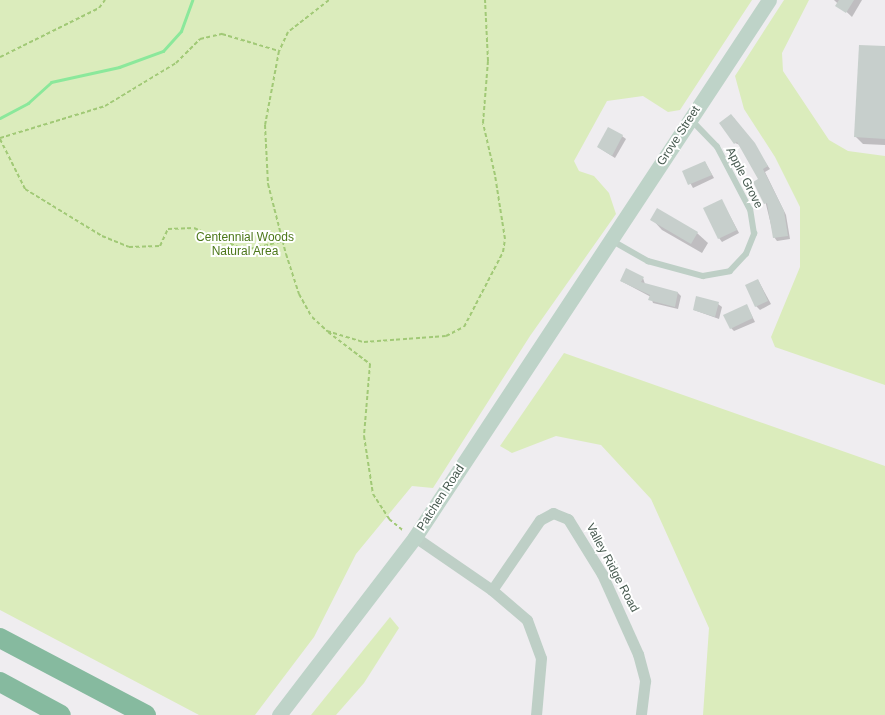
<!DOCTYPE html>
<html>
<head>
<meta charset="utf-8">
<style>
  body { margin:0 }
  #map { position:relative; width:885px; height:715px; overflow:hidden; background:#efedf0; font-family:Helvetica,sans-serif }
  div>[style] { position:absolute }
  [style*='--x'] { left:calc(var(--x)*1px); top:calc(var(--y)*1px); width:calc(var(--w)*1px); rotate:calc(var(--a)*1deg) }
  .green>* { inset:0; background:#dbecbc }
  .shadow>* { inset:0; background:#0003 }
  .stream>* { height:3px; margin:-1.5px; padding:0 1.5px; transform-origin:1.5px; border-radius:1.5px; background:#8be89b }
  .building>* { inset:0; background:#c7cfcc }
  .path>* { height:2px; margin-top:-1px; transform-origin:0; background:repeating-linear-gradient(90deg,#a1c976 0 4px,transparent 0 6.5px) }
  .lane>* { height:5.5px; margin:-2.75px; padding:0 2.75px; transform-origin:2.75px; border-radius:2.75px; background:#becfc6 }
  .street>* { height:11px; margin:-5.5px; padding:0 5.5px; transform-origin:5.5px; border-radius:5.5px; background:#becfc6 }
  .secondary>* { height:15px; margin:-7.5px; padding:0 7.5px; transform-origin:7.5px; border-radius:7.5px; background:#bed3c8 }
  .highway>* { height:20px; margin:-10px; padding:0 10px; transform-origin:10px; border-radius:10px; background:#86ba9f }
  span { translate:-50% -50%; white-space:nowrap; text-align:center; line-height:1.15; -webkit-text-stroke:4px #fff; paint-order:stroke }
  .street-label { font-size:12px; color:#46594f }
  .park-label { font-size:12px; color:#4c771a }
</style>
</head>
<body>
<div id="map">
  <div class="green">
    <i style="clip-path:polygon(0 0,752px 0,680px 110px,668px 112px,643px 96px,607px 101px,574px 161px,579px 171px,594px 176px,609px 193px,616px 214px,530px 336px,433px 488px,412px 486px,356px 554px,314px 637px,255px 715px,199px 715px,0 610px)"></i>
    <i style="clip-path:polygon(784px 0,809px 0,782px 53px,783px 71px,829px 140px,848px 151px,885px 156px,885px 385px,775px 347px,771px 337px,800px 267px,800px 207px,775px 157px,744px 109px,735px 76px)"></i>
    <i style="clip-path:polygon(564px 353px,885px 466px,885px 715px,703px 715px,709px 628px,651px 499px,601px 445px,556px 436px,512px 453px,500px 446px)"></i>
    <i style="clip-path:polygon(390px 617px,399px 628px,364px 683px,336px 715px,311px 715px)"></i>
  </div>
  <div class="shadow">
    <i style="clip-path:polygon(834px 0,862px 0,852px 17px)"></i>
    <i style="clip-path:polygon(885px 47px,885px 145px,863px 144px,856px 137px)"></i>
    <i style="clip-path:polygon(734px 118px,770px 169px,765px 172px,786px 215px,790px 239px,777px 241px,774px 237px,760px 180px,740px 145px,735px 143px)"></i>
    <i style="clip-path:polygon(622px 136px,626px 139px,615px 158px,598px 147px)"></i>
    <i style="clip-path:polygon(705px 162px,714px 178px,693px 188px,684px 172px)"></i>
    <i style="clip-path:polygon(722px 201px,739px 233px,722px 242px,719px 238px)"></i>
    <i style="clip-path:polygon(652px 219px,697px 233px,708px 243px,702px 253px,662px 230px)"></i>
    <i style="clip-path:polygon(643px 278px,645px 284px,678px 293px,681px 296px,678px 309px,653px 303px,651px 297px,621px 281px)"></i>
    <i style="clip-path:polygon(758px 280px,771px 304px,760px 310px,756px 306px)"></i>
    <i style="clip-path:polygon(718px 304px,722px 307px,719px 319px,694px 310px)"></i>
    <i style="clip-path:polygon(747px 306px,755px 322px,734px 331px,731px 328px)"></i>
  </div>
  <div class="stream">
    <i style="--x:0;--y:118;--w:32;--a:-28"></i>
    <i style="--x:28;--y:103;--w:31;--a:-42"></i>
    <i style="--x:51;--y:82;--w:70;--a:-12.4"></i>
    <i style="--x:119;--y:67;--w:47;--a:-20"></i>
    <i style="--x:163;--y:51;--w:27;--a:-48"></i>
    <i style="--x:181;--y:31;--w:33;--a:-70"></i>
  </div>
  <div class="building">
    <i style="clip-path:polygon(839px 0,854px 0,846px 13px,835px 6px)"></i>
    <i style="clip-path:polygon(859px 45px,885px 46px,885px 139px,854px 137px)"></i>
    <i style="clip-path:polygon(731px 114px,755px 143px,768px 166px,763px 169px,784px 211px,788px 236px,773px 238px,767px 203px,764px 204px,753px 182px,758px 179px,737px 142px,734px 144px,719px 123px)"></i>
    <i style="clip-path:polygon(608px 127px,623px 135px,612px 156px,597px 147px)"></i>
    <i style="clip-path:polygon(705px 161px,712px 175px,688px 185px,682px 171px)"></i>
    <i style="clip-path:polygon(722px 199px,737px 230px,718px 239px,703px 208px)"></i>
    <i style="clip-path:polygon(657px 208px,698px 232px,691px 244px,650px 220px)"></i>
    <i style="clip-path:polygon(626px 268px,644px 277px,641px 282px,678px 292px,675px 307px,648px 300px,650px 295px,620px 281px)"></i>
    <i style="clip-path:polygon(758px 279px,768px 301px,755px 307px,745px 285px)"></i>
    <i style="clip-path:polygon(696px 296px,719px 302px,715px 317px,693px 310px)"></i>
    <i style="clip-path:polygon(747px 304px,753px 318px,730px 329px,723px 315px)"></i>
  </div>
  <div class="path">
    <i style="--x:329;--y:0;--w:52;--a:142"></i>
    <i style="--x:288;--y:32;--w:21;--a:115"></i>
    <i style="--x:279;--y:51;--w:75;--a:100.7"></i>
    <i style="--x:265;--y:125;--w:59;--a:87.1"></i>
    <i style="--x:268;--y:184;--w:72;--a:75.6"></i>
    <i style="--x:286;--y:254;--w:42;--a:72"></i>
    <i style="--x:299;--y:294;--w:26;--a:61"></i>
    <i style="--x:312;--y:317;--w:21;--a:43"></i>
    <i style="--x:327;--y:331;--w:39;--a:17"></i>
    <i style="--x:364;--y:342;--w:82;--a:-4.2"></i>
    <i style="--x:446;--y:336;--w:20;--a:-27"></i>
    <i style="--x:464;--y:327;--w:85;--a:-62.5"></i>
    <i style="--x:503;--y:252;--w:13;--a:-81"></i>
    <i style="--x:505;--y:239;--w:65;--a:-98.9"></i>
    <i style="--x:495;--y:175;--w:53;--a:-103"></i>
    <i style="--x:483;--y:123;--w:62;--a:-85.4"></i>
    <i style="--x:488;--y:61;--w:61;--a:-92.8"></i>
    <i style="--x:0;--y:57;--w:110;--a:-26.3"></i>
    <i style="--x:99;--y:8;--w:10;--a:-53"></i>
    <i style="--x:0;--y:138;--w:110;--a:-16.9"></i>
    <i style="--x:105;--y:106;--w:83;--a:-31.2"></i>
    <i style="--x:176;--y:63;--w:34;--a:-45"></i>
    <i style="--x:200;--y:39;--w:23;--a:-13"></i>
    <i style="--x:222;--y:34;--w:59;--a:16.6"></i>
    <i style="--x:0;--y:139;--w:56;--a:63.4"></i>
    <i style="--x:25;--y:189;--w:90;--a:31.4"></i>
    <i style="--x:102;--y:236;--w:29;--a:22"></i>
    <i style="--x:129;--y:247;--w:31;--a:-2"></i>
    <i style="--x:160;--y:246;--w:19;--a:-65"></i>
    <i style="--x:168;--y:229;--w:26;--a:-2"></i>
    <i style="--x:194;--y:228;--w:56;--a:23.3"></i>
    <i style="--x:245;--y:250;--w:39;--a:-13"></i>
    <i style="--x:328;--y:332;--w:53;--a:37.3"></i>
    <i style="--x:370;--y:364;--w:72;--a:94.8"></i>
    <i style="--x:364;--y:436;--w:59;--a:81.2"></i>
    <i style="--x:373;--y:494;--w:30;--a:57"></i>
    <i style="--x:389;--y:519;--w:19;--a:39"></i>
  </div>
  <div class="lane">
    <i style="--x:611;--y:240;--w:43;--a:29.6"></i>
    <i style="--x:648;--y:261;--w:57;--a:15.3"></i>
    <i style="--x:703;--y:276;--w:27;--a:-10"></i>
    <i style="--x:730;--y:271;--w:23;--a:-47"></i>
    <i style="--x:746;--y:254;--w:22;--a:-68"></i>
    <i style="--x:754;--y:234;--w:24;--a:-99"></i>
    <i style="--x:750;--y:210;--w:71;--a:-117.6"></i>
    <i style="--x:717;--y:147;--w:36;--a:-134"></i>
  </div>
  <div class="street">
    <i style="--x:415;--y:537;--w:93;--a:34.5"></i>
    <i style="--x:492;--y:590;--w:46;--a:40.6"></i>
    <i style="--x:527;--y:620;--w:40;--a:69.8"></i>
    <i style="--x:541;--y:658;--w:57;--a:95"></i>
    <i style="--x:492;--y:590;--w:85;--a:-55.6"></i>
    <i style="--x:540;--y:520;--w:15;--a:-28"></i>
    <i style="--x:553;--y:513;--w:16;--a:22"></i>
    <i style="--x:568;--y:519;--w:65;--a:58.3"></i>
    <i style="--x:602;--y:574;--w:88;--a:65.8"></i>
    <i style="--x:638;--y:654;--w:28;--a:75"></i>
    <i style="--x:645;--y:681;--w:34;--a:97"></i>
  </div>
  <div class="secondary">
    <i style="--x:279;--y:715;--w:224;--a:-52.6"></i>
    <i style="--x:415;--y:537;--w:643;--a:-56.61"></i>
  </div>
  <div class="highway">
    <i style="--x:0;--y:638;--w:165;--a:27.8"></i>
    <i style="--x:0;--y:682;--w:69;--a:28.4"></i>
  </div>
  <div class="street-label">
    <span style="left:679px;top:136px;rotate:-57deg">Grove Street</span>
    <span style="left:744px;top:178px;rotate:63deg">Apple Grove</span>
    <span style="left:441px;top:498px;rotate:-57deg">Patchen Road</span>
    <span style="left:612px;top:568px;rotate:62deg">Valley Ridge Road</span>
  </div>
  <div class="park-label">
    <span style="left:245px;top:245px">Centennial Woods<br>Natural Area</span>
  </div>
</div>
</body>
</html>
